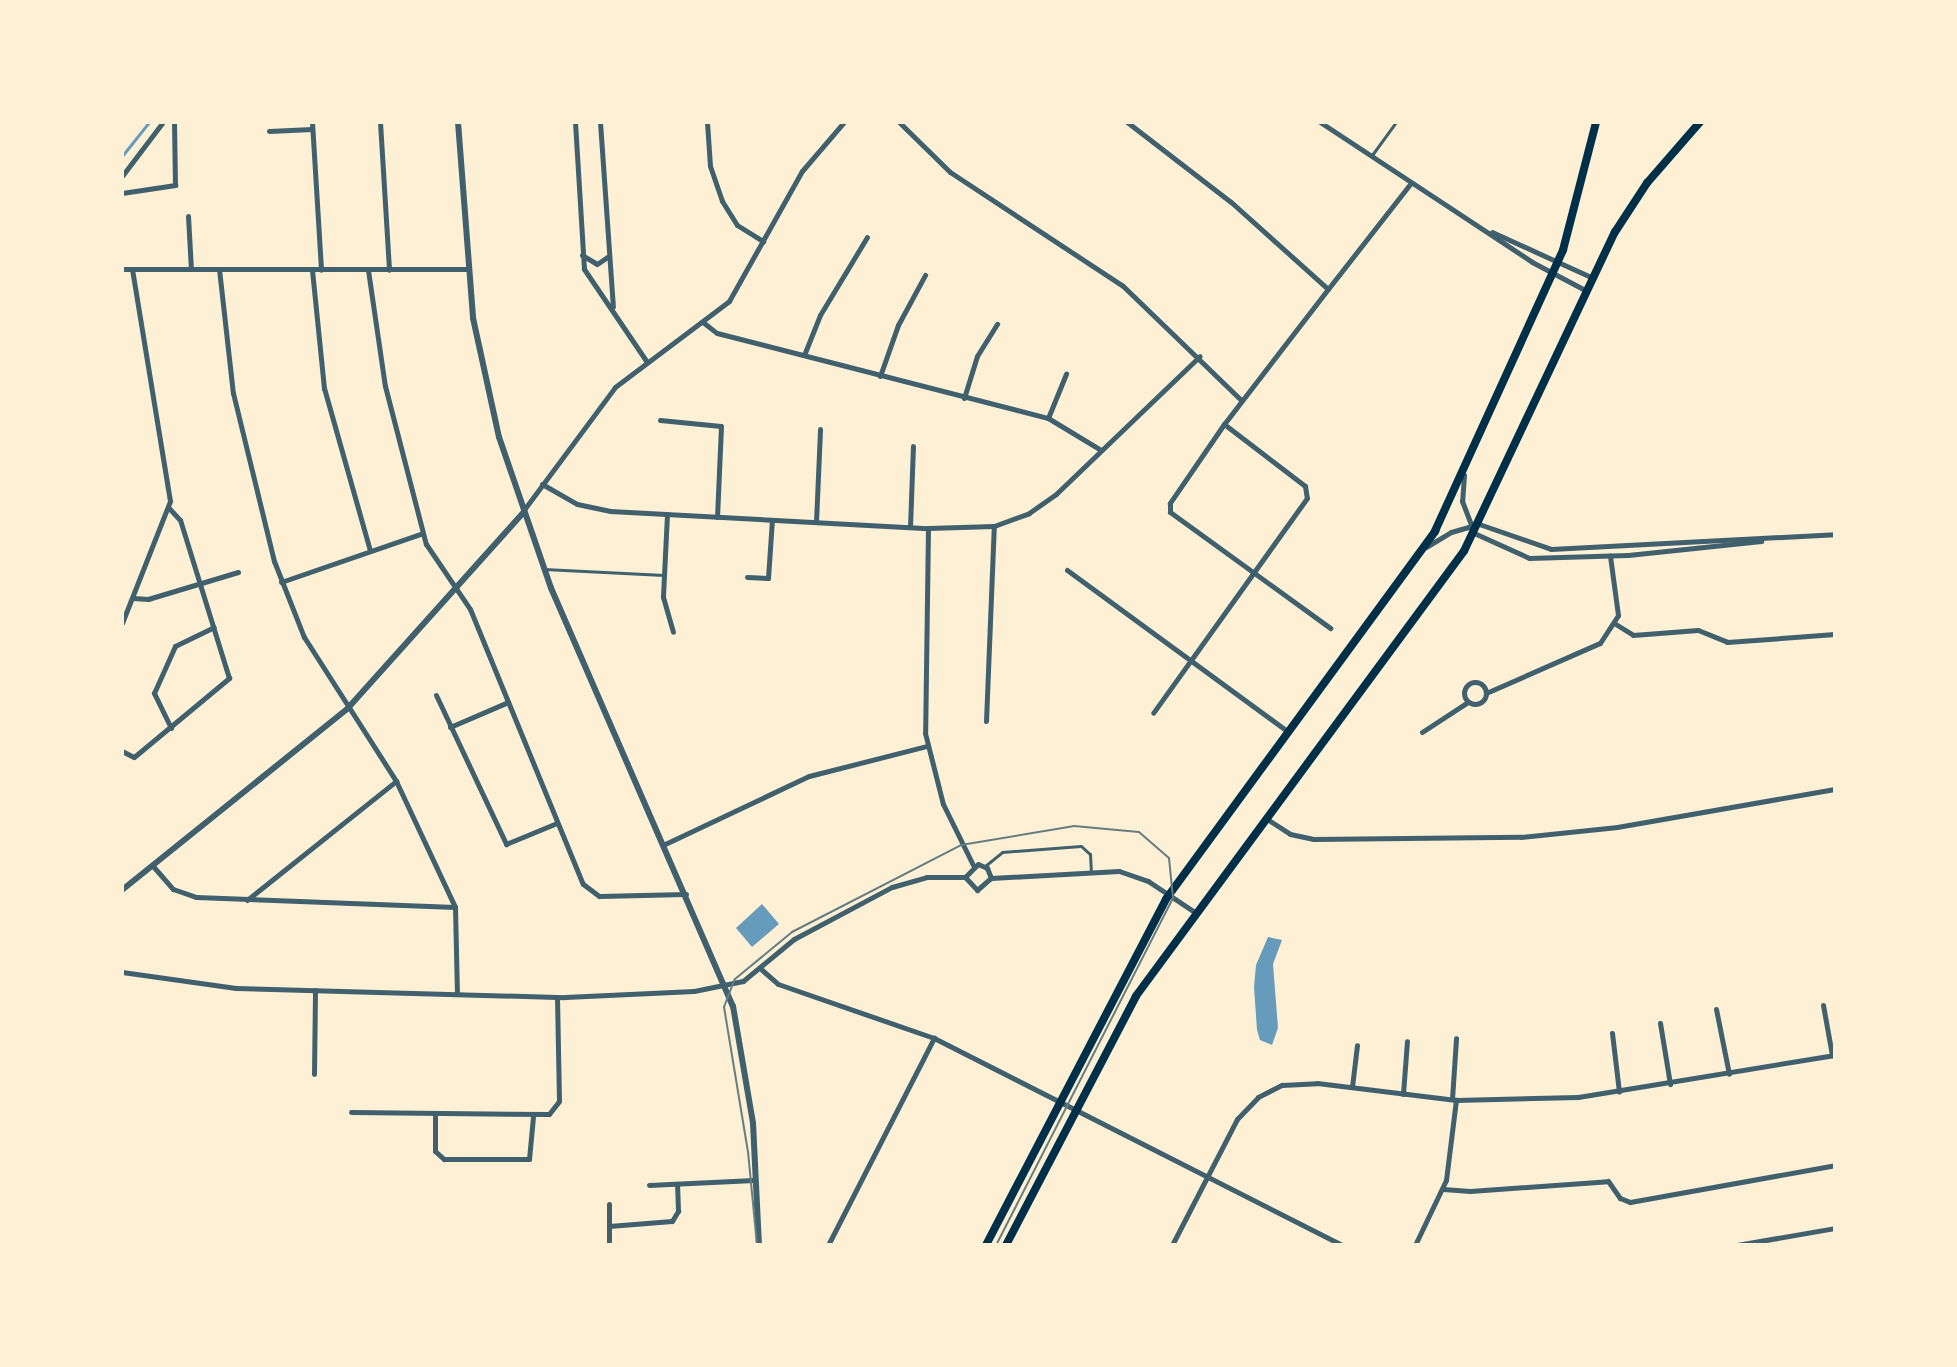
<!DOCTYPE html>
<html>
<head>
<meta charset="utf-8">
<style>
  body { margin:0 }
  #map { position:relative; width:1957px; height:1367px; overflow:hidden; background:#fdf0d5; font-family:"Playfair Display",serif }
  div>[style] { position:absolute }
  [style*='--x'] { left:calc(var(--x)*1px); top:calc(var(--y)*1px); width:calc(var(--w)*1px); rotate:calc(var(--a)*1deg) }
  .water>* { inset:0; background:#669bbc }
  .stream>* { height:3px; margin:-1.5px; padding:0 1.5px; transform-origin:1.5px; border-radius:1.5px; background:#669bbc }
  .service>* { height:3px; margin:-1.5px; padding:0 1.5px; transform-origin:1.5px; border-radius:1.5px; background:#3f606c }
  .minor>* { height:5px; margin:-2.5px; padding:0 2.5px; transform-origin:2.5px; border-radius:2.5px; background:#3f606c }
  .minor>.ring { margin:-2.5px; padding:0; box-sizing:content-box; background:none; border:5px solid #3f606c; border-radius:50% }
  .tertiary>* { height:6px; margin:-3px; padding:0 3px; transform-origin:3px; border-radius:3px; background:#3f606c }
  .primary>* { height:8px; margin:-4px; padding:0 4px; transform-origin:4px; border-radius:4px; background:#003049 }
  .tram>* { height:2px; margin:-1px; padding:0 1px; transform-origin:1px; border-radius:1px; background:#657d81 }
  span { translate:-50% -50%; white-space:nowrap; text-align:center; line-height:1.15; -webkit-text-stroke:8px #fdf0d5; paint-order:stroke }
  .frame { position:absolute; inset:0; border:124px solid #fdf0d5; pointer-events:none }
</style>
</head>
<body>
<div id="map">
  <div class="water">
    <i style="clip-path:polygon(762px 904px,779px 924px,752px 947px,736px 928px)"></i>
    <i style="clip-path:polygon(1268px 937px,1282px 940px,1273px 964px,1278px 1028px,1272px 1045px,1260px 1040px,1257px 1030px,1254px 987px,1256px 965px)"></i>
  </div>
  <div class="stream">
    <i style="--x:122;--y:156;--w:43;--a:-51.5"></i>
  </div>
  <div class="service">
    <i style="--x:1372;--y:155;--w:41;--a:-54"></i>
    <i style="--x:544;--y:569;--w:120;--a:2.9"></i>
    <i style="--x:985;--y:866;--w:22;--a:-39"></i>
    <i style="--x:1002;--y:852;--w:79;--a:-4.3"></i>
    <i style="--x:1081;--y:846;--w:12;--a:42"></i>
    <i style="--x:1090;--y:854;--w:17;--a:87"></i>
  </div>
  <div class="minor">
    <i style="--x:312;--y:122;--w:148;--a:86.5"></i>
    <i style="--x:380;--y:122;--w:148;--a:86.5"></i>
    <i style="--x:575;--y:122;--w:147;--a:86.5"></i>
    <i style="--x:584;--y:269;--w:112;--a:55.9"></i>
    <i style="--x:600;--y:122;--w:185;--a:86"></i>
    <i style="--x:707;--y:122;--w:44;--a:86.1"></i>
    <i style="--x:710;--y:166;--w:37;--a:71"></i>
    <i style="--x:722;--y:201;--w:28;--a:58"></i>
    <i style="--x:737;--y:225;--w:31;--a:32"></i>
    <i style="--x:899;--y:122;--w:71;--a:44.4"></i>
    <i style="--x:950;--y:172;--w:207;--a:33.4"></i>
    <i style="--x:1123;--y:286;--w:163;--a:44"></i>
    <i style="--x:1127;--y:122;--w:131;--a:37.6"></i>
    <i style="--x:1231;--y:202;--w:130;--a:41.9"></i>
    <i style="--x:1328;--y:289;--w:170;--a:127.6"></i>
    <i style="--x:1224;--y:424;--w:102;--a:37.4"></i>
    <i style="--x:1305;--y:486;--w:12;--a:81"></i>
    <i style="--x:1307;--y:498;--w:264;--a:125.6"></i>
    <i style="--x:1320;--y:122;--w:254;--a:33.4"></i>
    <i style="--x:1532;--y:262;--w:62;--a:27.8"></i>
    <i style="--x:269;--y:131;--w:43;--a:-2.7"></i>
    <i style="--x:122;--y:176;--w:68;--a:-52.8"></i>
    <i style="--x:122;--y:193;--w:54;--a:-8.6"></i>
    <i style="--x:175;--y:185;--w:63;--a:-90.9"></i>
    <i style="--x:188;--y:216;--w:53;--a:86.8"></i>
    <i style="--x:1492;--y:232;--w:111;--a:24.5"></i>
    <i style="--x:582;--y:255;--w:17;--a:31"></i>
    <i style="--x:597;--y:264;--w:14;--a:-34"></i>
    <i style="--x:122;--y:269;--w:345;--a:0"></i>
    <i style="--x:219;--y:269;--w:125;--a:83.6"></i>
    <i style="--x:233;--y:393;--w:173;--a:76.3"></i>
    <i style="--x:274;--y:561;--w:82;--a:68.5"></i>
    <i style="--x:304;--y:637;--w:171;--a:57.4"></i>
    <i style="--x:396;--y:781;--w:139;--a:64.9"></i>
    <i style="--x:455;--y:907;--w:87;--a:88.7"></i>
    <i style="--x:312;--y:270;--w:119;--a:84.2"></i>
    <i style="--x:324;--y:388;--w:169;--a:74.2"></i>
    <i style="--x:368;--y:270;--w:117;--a:81.7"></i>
    <i style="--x:385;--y:386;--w:163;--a:75.5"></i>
    <i style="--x:426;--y:544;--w:78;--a:55.9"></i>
    <i style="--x:470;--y:609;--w:297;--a:67.7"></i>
    <i style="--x:583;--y:884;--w:20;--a:37"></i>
    <i style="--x:599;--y:896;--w:87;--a:-1.3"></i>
    <i style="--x:1328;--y:289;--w:133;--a:-52"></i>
    <i style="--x:704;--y:323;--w:16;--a:38"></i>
    <i style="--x:717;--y:333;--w:342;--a:14.4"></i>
    <i style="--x:1048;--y:418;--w:62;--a:31.1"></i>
    <i style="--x:804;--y:355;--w:43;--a:-68.2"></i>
    <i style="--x:820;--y:315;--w:91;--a:-58.9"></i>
    <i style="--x:880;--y:376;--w:54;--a:-70.6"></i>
    <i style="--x:898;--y:325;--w:57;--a:-61.6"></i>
    <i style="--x:964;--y:398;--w:44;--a:-72.8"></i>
    <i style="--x:977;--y:356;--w:38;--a:-58"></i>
    <i style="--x:1048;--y:418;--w:48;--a:-67.8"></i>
    <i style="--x:660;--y:420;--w:61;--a:5.6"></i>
    <i style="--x:721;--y:426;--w:91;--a:92.5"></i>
    <i style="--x:1224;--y:424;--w:96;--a:124.4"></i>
    <i style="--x:1170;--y:503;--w:9;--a:90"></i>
    <i style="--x:1170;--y:512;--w:198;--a:35.9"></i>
    <i style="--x:1464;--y:475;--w:26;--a:94"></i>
    <i style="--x:1462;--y:501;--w:34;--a:69"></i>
    <i style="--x:1474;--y:533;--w:60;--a:24.4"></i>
    <i style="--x:1529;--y:558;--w:99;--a:-1.7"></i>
    <i style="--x:1628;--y:555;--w:134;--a:-6"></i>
    <i style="--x:542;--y:484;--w:40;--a:29.7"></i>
    <i style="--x:577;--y:504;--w:34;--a:12"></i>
    <i style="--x:610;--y:511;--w:318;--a:3.1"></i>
    <i style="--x:928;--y:528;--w:66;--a:-1.7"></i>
    <i style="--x:994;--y:526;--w:37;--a:-20"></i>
    <i style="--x:1029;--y:513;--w:33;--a:-35"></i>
    <i style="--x:1056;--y:494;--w:199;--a:-43.8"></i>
    <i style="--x:523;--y:511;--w:154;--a:-53.4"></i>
    <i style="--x:615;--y:387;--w:143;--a:-37"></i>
    <i style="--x:729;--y:301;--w:149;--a:-60.7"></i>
    <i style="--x:802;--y:171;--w:65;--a:-49.4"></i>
    <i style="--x:667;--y:514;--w:83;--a:92.8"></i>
    <i style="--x:663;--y:597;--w:36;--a:74"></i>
    <i style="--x:816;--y:522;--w:93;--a:-87.5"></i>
    <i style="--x:910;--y:527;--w:81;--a:-87.9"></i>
    <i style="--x:928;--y:528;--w:205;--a:90.8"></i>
    <i style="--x:925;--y:733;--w:73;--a:75.8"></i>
    <i style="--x:943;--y:804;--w:68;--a:63.8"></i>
    <i style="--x:1426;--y:547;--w:29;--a:-31"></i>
    <i style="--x:1451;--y:532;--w:29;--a:-16"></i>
    <i style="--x:1479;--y:524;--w:76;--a:19.1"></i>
    <i style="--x:1551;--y:549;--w:284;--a:-3"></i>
    <i style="--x:1067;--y:570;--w:274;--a:36.2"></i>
    <i style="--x:747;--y:577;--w:21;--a:3"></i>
    <i style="--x:768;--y:578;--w:58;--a:-86.1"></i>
    <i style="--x:281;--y:582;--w:150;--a:-19"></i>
    <i style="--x:133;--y:598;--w:15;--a:4"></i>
    <i style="--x:148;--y:599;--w:94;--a:-16.7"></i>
    <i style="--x:122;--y:623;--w:131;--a:-68.5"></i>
    <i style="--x:170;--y:501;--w:235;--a:-99.3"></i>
    <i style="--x:1614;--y:623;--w:22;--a:32"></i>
    <i style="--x:1633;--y:635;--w:65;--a:-4.4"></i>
    <i style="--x:1698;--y:630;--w:31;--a:22"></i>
    <i style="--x:1727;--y:642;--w:108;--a:-4.2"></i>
    <i class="ring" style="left:1464px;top:682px;width:17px;height:17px"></i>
    <i style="--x:1486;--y:693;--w:124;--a:-23.7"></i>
    <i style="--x:1600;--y:643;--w:33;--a:-57"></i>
    <i style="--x:1618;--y:615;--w:60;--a:-97.7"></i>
    <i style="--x:436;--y:695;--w:165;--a:64.8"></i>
    <i style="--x:506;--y:844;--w:55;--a:-22.4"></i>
    <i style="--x:986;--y:721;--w:195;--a:-87.7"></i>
    <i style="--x:450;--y:727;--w:63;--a:-23.3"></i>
    <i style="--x:171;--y:728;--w:39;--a:-116"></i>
    <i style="--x:154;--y:693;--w:51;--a:-65.9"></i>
    <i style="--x:175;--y:646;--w:43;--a:-26"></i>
    <i style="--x:1422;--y:732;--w:55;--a:-33.1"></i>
    <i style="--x:122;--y:751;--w:13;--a:27"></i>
    <i style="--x:134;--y:757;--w:124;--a:-39.7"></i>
    <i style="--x:229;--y:678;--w:165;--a:-107.2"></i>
    <i style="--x:180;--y:520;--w:16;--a:-133"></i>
    <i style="--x:1267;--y:819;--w:27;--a:33"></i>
    <i style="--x:1290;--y:834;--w:24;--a:12"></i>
    <i style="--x:1313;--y:839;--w:208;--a:-0.6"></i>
    <i style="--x:1521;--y:837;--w:97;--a:-5.9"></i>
    <i style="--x:1617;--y:827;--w:221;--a:-9.9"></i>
    <i style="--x:665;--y:844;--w:159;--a:-25.3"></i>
    <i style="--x:809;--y:776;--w:122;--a:-14.3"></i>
    <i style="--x:152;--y:865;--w:32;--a:49"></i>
    <i style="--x:173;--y:889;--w:24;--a:19"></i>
    <i style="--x:196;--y:897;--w:259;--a:2.2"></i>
    <i style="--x:965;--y:877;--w:18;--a:-45"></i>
    <i style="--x:978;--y:864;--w:10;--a:24"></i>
    <i style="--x:987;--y:868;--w:11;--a:68"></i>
    <i style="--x:965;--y:877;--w:18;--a:47"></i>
    <i style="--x:977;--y:890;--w:18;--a:-41"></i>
    <i style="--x:991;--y:878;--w:128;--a:-3.1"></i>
    <i style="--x:1119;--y:871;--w:31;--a:19"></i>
    <i style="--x:1148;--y:881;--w:58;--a:33.7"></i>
    <i style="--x:247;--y:900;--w:191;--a:-38.6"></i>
    <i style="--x:762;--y:970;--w:21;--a:41"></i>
    <i style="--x:778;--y:984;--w:165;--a:19.1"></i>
    <i style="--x:934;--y:1038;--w:458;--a:26.9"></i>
    <i style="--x:122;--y:972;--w:115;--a:8"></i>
    <i style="--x:236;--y:988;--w:329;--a:1.6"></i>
    <i style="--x:565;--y:997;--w:129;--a:-2.7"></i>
    <i style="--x:694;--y:991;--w:50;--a:-11.5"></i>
    <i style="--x:743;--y:981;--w:66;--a:-39.5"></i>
    <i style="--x:794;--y:939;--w:111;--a:-28"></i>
    <i style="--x:892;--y:887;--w:36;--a:-16"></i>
    <i style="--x:927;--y:877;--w:38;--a:0"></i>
    <i style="--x:1823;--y:1005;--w:51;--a:79.8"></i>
    <i style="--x:1716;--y:1009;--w:66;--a:78.7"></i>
    <i style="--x:1660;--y:1023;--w:62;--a:80.7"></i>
    <i style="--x:1612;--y:1033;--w:59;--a:83.2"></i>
    <i style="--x:314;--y:1074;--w:84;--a:-89.3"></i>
    <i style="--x:1352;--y:1087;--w:42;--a:-83.2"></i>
    <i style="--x:1403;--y:1094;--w:53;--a:-85.7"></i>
    <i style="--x:1452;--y:1099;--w:61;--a:-86.2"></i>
    <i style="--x:351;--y:1112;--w:198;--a:0.6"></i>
    <i style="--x:549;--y:1114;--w:16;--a:-52"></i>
    <i style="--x:559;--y:1101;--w:104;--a:-91.1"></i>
    <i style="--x:435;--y:1114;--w:37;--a:90"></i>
    <i style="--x:435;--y:1151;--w:12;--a:42"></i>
    <i style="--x:444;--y:1159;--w:85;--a:0"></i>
    <i style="--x:529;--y:1159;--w:42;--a:-84.6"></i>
    <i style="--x:649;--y:1185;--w:105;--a:-2.7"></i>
    <i style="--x:1443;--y:1189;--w:27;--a:4"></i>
    <i style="--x:1470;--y:1191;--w:138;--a:-4.1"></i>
    <i style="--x:1608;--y:1181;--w:21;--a:55"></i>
    <i style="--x:1620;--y:1198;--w:11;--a:22"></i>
    <i style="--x:1630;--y:1202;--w:208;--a:-10.2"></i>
    <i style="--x:609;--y:1204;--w:41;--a:90"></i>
    <i style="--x:609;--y:1226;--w:63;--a:-4.5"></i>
    <i style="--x:672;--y:1221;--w:12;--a:-59"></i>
    <i style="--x:678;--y:1211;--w:27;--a:-92"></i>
    <i style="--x:828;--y:1245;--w:233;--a:-62.9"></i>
    <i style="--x:1172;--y:1245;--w:142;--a:-62.7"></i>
    <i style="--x:1237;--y:1119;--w:30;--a:-46"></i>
    <i style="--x:1258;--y:1097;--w:27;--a:-27"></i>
    <i style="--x:1282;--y:1085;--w:35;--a:-3"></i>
    <i style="--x:1317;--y:1083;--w:140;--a:7"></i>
    <i style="--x:1456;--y:1100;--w:122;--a:-1.4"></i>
    <i style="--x:1578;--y:1097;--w:260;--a:-9.3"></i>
    <i style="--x:1415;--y:1245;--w:72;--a:-64.5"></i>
    <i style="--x:1446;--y:1180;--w:81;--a:-82.9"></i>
    <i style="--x:1737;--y:1245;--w:99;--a:-9.8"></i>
  </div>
  <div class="tertiary">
    <i style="--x:458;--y:122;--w:197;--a:85.6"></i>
    <i style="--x:473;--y:318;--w:122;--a:77.7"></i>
    <i style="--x:499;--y:437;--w:160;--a:71"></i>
    <i style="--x:551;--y:588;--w:456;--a:66.5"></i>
    <i style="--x:733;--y:1006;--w:119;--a:80.3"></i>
    <i style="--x:753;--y:1123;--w:122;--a:87.2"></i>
    <i style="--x:122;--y:890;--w:290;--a:-38.8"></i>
    <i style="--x:348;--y:708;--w:262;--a:-48.1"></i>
  </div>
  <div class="primary">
    <i style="--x:986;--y:1245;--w:390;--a:-62.5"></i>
    <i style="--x:1166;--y:899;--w:456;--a:-53.8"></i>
    <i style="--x:1435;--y:531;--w:309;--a:-65.5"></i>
    <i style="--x:1563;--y:250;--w:132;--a:-75.5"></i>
    <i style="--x:1006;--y:1245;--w:281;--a:-62.4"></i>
    <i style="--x:1136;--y:996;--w:553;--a:-53.61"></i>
    <i style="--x:1464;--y:551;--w:353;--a:-64.7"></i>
    <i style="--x:1615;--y:232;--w:59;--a:-56.9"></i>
    <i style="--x:1647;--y:183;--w:81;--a:-49"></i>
  </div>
  <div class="tram">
    <i style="--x:757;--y:1245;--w:93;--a:-95.5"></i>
    <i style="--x:748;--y:1152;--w:147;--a:-99.4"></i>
    <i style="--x:724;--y:1007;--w:30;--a:-69"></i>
    <i style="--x:735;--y:979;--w:74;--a:-39.5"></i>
    <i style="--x:792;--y:932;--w:190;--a:-27.2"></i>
    <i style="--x:961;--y:845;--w:115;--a:-9.5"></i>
    <i style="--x:1074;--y:826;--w:65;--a:5.3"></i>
    <i style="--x:1139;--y:832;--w:40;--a:41"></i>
    <i style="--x:1169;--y:858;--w:40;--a:84.3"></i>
    <i style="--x:1173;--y:898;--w:390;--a:117"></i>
  </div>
  <div class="frame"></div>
</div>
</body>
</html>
